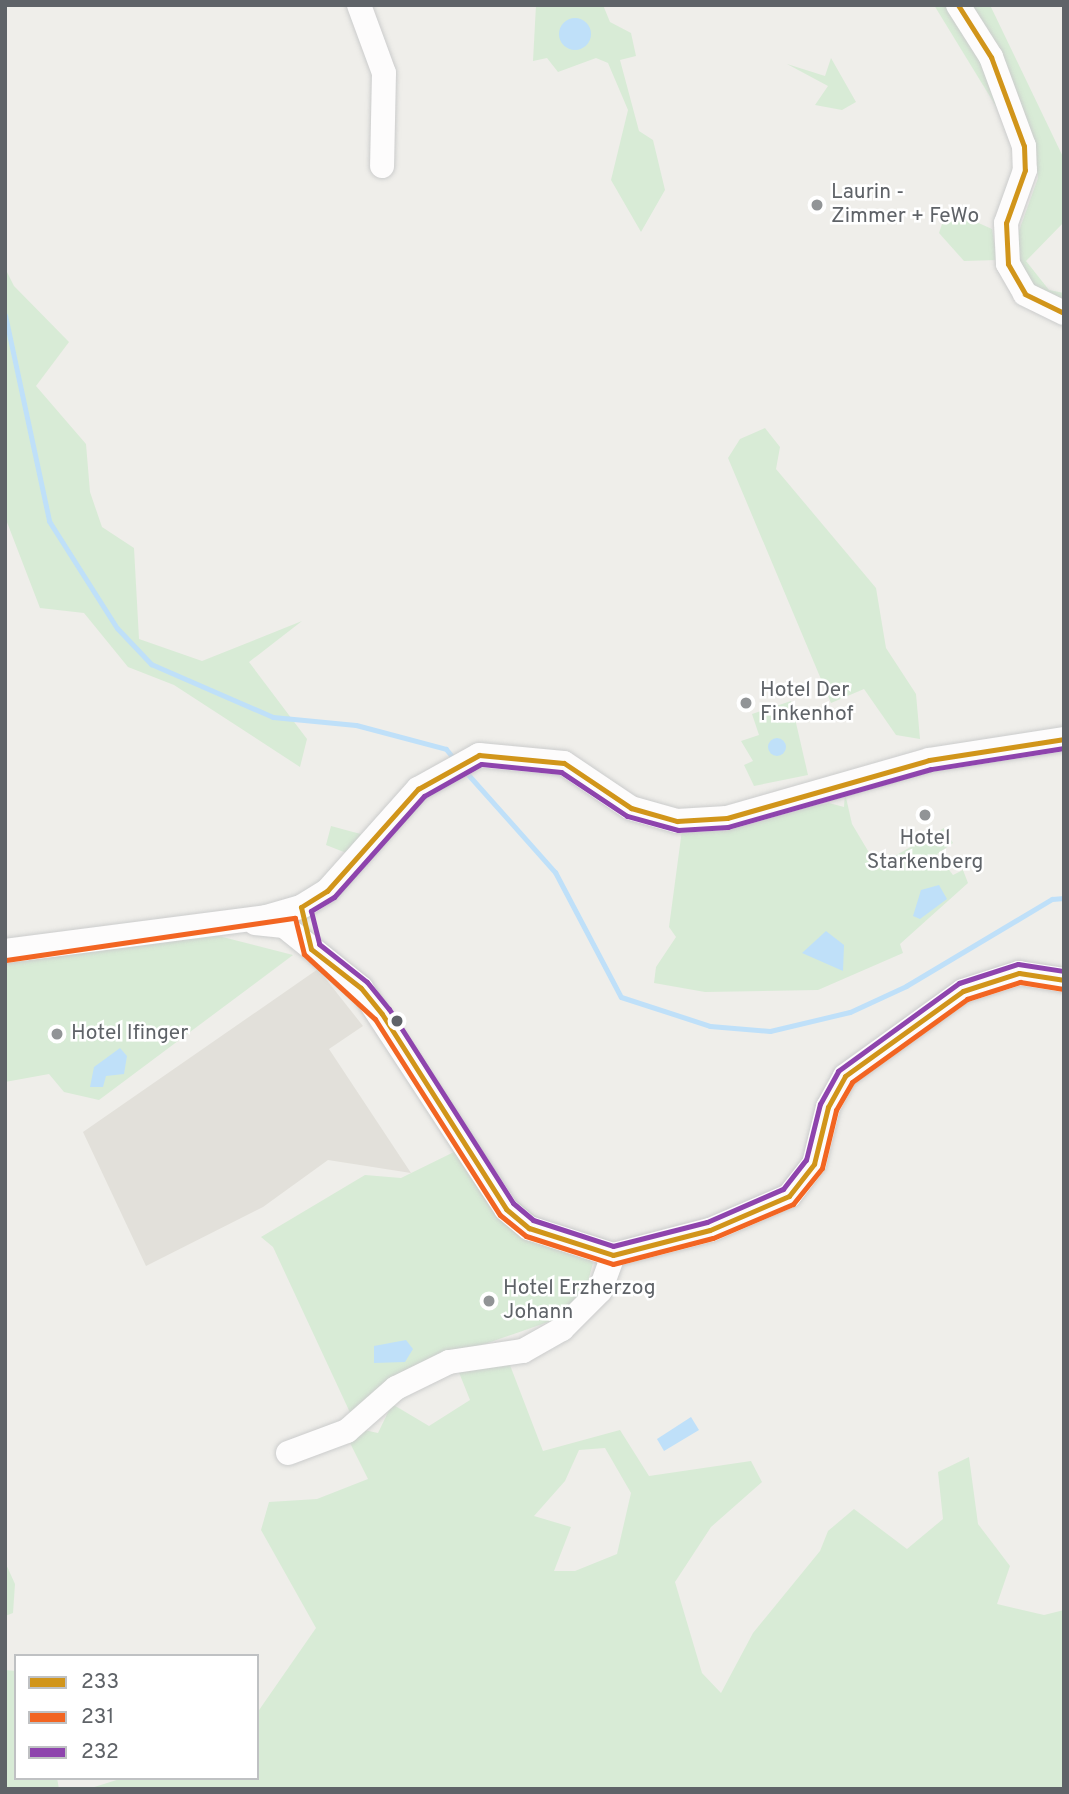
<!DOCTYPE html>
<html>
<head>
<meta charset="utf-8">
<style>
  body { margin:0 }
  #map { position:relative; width:1069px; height:1794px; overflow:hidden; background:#efeeea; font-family:Overpass,sans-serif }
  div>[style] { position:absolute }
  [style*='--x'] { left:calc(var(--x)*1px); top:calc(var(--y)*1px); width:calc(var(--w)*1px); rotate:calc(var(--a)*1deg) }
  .education>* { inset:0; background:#e2e0da }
  .green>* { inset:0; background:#d8ebd6 }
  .water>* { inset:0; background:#bfe0f9 }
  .round { border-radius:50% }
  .stream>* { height:5px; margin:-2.5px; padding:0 2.5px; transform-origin:2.5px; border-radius:2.5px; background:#bfe0f9 }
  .roads { filter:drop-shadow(0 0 2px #cbcccc) drop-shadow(0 0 2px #cbcccc) }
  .minor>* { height:24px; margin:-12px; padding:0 12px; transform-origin:12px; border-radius:12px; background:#fdfcfc }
  .bus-1>* { height:5px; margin:-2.5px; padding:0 2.5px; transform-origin:2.5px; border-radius:2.5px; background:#d1951a }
  .bus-2>* { height:5px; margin:-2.5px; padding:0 2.5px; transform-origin:2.5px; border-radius:2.5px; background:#f26522 }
  .bus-3>* { height:5px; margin:-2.5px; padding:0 2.5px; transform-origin:2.5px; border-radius:2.5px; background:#8e44ad }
  .dots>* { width:19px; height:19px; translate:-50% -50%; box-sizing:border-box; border:4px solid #fff; border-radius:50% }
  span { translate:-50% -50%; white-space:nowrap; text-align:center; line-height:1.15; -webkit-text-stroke:5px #fff; paint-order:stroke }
  .poi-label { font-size:21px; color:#5f6368 }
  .left { translate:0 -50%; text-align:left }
  .frame { position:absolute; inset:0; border:7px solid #5f6368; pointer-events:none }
  .legend { position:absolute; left:14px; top:1654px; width:245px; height:126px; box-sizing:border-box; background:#fff; border:2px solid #bfc1c3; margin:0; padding:9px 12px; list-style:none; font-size:21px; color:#5f6368 }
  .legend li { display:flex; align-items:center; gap:14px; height:35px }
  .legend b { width:35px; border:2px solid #bfc1c3 }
</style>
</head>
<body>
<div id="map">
  <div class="education">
    <i style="clip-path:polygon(318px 969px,363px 1026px,329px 1049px,411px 1173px,328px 1160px,263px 1207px,146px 1266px,83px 1132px)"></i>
  </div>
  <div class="green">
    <i style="clip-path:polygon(536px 5px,603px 5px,610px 22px,631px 33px,636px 56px,620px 60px,639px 131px,653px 140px,665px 190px,641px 232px,611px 180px,628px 110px,608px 63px,596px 58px,558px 72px,547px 58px,533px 61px)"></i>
    <i style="clip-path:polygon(934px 5px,948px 5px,976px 50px,1000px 113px)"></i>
    <i style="clip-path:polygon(965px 5px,990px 5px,1064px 159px,1064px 222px,1026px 261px,1049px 290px,1064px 293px,1064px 304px,1023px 285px,1016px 239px,1038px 178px,1035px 154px)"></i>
    <i style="clip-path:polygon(831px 58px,856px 102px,842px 110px,815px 105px,828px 86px,787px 64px,825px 76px)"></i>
    <i style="clip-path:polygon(947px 209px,992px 229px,997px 260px,964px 261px,939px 233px)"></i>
    <i style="clip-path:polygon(5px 268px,14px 286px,69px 342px,36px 386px,86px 444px,90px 492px,102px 527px,134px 548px,139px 639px,202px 661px,302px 621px,249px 662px,307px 739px,300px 767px,174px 685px,128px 667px,84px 613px,40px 608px,5px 517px)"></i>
    <i style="clip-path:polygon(765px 428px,780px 447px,776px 469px,876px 588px,886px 648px,916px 694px,920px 739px,896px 735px,864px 689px,831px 703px,728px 458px,740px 439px)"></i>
    <i style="clip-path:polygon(791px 701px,808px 775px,754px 786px,744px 765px,753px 761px,741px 741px,759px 735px,752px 714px)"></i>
    <i style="clip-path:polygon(845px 793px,852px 824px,877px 866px,944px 828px,953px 843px,937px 854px,953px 875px,963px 870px,968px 883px,900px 944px,903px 953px,818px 990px,705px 992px,654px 983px,656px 967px,676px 937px,669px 927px,682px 830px,829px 803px,844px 807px)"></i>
    <i style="clip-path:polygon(331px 826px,353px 832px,365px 835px,349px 854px,326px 845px)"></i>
    <i style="clip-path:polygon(203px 932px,293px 955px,99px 1100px,64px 1092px,49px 1074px,5px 1082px,5px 963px)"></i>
    <i style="clip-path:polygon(456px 1151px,593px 1263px,583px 1300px,554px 1320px,459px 1353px,353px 1419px,273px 1247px,261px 1237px,365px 1175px,401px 1178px)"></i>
    <i style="clip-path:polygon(evenodd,508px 1360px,543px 1451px,620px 1430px,649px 1476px,751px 1461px,762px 1482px,711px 1527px,675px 1582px,702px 1673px,721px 1693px,753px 1633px,820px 1551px,828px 1531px,854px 1509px,907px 1549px,943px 1519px,938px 1472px,969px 1457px,978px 1524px,1010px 1566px,997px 1604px,1044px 1615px,1064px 1610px,1064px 1789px,88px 1789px,123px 1778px,257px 1778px,257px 1713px,316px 1628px,261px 1530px,269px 1502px,317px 1499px,368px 1479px,350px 1443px,364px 1430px,378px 1433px,392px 1404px,429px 1426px,470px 1400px,458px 1370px,508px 1360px,605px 1448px,631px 1493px,617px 1554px,575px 1571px,554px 1571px,571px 1527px,534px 1516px,565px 1481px,579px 1450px,605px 1448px)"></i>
    <i style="clip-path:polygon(5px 1562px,15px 1584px,13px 1613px,5px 1616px)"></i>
    <i style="clip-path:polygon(5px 1670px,16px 1671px,16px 1778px,57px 1778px,59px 1789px,5px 1789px)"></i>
  </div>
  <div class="water">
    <i class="round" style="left:559px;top:18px;width:32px;height:32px"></i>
    <i class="round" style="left:768px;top:738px;width:18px;height:18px"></i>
    <i style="clip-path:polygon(939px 885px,947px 899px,920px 919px,913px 916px,921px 890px)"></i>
    <i style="clip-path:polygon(826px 931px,844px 945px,843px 971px,802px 953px)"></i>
    <i style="clip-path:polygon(120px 1048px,127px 1056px,124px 1074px,106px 1076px,103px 1087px,90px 1087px,94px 1067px)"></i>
    <i style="clip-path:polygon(406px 1340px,413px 1349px,405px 1362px,374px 1363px,374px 1346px)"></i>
    <i style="clip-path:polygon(691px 1417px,699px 1430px,664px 1451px,657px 1439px)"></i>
  </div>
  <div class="stream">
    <i style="--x:5;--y:315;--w:211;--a:77.9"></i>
    <i style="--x:49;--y:521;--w:127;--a:57.6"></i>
    <i style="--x:117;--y:628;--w:50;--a:46.6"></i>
    <i style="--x:151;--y:664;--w:133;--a:23.5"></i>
    <i style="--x:273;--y:717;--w:83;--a:5.5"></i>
    <i style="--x:356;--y:725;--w:93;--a:14.9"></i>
    <i style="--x:446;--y:749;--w:14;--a:51"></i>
    <i style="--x:464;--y:770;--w:137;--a:48.3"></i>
    <i style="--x:555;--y:872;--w:141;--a:62.2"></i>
    <i style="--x:621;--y:997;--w:94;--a:18"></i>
    <i style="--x:710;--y:1026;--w:60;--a:4.8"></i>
    <i style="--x:770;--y:1031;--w:82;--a:-13.4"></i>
    <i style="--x:850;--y:1012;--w:62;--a:-24.9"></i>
    <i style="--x:906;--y:986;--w:170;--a:-30.8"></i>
    <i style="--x:1052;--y:899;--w:12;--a:-5"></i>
  </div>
  <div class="roads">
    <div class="minor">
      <i style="--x:359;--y:5;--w:72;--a:69.8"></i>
      <i style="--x:384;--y:73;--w:93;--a:91.2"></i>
      <i style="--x:958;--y:5;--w:62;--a:57.6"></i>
      <i style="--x:991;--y:57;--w:95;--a:69.7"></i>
      <i style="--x:1024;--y:146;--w:24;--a:88"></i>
      <i style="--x:1025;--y:170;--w:56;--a:109.7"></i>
      <i style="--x:1006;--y:223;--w:41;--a:87.2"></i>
      <i style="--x:1008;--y:264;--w:34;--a:60"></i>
      <i style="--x:1025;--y:294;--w:43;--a:26"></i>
      <i style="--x:255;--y:923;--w:29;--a:6"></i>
      <i style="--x:284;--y:926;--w:99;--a:38.8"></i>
      <i style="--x:361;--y:988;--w:264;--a:56.7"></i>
      <i style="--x:506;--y:1209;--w:30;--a:40"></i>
      <i style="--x:529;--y:1228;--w:88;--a:17.8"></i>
      <i style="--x:613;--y:1255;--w:100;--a:-14.5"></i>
      <i style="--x:710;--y:1230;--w:86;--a:-23.3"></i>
      <i style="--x:789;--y:1196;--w:41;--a:-52"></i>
      <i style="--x:814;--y:1164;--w:59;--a:-76.2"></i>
      <i style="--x:828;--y:1107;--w:35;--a:-61"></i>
      <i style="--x:845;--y:1076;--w:145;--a:-35.8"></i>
      <i style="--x:963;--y:991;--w:59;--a:-17.8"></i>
      <i style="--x:1019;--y:973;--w:46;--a:8.8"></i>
      <i style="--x:5;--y:951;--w:263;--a:-7.4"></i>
      <i style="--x:266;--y:917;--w:36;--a:-16"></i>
      <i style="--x:301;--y:907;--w:31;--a:-32"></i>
      <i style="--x:327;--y:891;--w:137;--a:-48.3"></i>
      <i style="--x:418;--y:789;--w:70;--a:-29.1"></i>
      <i style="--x:479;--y:755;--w:85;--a:5.4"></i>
      <i style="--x:564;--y:763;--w:81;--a:33.9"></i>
      <i style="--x:631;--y:808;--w:48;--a:15.8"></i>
      <i style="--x:677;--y:821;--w:50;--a:-3.4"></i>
      <i style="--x:727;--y:818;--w:210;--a:-16"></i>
      <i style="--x:929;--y:760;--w:137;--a:-8.8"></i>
      <i style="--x:288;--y:1453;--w:63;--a:-20.4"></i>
      <i style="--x:347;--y:1431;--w:65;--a:-41.3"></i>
      <i style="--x:396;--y:1388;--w:59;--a:-26.1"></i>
      <i style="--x:449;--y:1362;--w:75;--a:-8.5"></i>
      <i style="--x:523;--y:1351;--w:45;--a:-29.4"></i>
      <i style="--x:562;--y:1329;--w:54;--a:-45"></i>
      <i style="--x:600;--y:1291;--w:38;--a:-70"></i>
    </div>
  </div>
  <div class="bus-1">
    <i style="--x:958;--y:5;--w:62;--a:57.6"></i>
    <i style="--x:991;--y:57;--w:95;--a:69.7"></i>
    <i style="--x:1024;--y:146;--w:24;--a:88"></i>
    <i style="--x:1025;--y:170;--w:56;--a:109.7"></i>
    <i style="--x:1006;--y:223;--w:41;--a:87.2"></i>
    <i style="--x:1008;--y:264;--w:34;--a:60"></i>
    <i style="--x:1025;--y:294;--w:43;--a:26"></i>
    <i style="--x:301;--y:907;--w:43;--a:76.6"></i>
    <i style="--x:311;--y:949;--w:63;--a:38"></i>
    <i style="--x:361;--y:988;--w:33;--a:51"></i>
    <i style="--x:382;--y:1014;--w:231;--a:57.5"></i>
    <i style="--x:506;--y:1209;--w:30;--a:40"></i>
    <i style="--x:529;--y:1228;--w:88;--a:17.8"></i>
    <i style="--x:613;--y:1255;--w:100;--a:-14.5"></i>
    <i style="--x:710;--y:1230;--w:86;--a:-23.3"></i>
    <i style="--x:789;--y:1196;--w:41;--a:-52"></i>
    <i style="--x:814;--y:1164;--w:59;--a:-76.2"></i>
    <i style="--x:828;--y:1107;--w:35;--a:-61"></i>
    <i style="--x:845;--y:1076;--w:145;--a:-35.8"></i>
    <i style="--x:963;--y:991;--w:59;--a:-17.8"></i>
    <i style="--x:1019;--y:973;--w:46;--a:8.8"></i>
    <i style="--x:301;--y:907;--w:31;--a:-32"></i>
    <i style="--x:327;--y:891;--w:137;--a:-48.3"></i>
    <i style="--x:418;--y:789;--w:70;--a:-29.1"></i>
    <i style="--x:479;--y:755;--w:85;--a:5.4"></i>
    <i style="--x:564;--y:763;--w:81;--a:33.9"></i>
    <i style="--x:631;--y:808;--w:48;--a:15.8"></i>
    <i style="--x:677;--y:821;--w:50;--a:-3.4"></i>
    <i style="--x:727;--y:818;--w:210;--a:-16"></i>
    <i style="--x:929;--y:760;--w:137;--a:-8.8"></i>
  </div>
  <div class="bus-2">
    <i style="--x:6;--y:960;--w:292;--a:-8.3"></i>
    <i style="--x:295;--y:918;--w:37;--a:76"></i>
    <i style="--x:304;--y:954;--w:96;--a:42.5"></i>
    <i style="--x:375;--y:1019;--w:232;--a:57.5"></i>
    <i style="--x:500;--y:1215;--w:33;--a:39"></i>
    <i style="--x:526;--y:1236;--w:91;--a:17.8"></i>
    <i style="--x:613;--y:1264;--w:103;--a:-14.6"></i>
    <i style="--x:713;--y:1238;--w:87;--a:-23"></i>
    <i style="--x:793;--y:1204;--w:46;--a:-51.1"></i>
    <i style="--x:822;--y:1168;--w:60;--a:-76.4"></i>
    <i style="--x:836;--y:1110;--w:32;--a:-60"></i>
    <i style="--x:852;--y:1082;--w:142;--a:-35.8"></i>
    <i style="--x:967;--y:999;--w:56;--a:-17.8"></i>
    <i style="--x:1020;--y:982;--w:44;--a:9.2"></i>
  </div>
  <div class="bus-3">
    <i style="--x:1064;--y:748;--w:135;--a:171"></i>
    <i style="--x:931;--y:769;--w:211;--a:164.1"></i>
    <i style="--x:728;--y:827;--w:50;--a:176.6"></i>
    <i style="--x:678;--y:830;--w:53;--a:-164.6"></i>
    <i style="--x:627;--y:816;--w:79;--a:-146.3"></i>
    <i style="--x:561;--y:772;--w:80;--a:-174.3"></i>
    <i style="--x:481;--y:764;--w:65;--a:150.7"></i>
    <i style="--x:424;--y:796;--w:135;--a:131.7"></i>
    <i style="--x:334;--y:897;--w:27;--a:149"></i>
    <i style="--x:311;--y:911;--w:34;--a:76"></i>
    <i style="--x:319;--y:944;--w:61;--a:38.4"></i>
    <i style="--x:367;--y:982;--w:35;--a:51"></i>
    <i style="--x:389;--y:1009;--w:230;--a:57.4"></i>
    <i style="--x:513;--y:1203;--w:26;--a:40"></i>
    <i style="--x:533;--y:1220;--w:84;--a:18"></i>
    <i style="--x:613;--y:1246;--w:97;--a:-14.3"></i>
    <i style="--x:707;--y:1222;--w:83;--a:-23.5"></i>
    <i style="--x:783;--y:1189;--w:37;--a:-52"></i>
    <i style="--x:806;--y:1160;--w:58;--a:-76"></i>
    <i style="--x:820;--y:1104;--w:38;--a:-61"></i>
    <i style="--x:838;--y:1071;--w:150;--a:-36"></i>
    <i style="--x:959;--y:983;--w:62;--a:-17.9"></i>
    <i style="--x:1018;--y:964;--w:47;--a:8.7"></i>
  </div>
  <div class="dots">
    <i style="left:817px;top:205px;background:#919496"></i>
    <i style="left:746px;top:703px;background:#919496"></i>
    <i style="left:925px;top:815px;background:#919496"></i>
    <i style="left:397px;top:1021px;background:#5f6368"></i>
    <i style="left:57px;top:1034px;background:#919496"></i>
    <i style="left:489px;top:1301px;background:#919496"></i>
  </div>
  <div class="poi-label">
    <span class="left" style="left:831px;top:205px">Laurin -<br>Zimmer + FeWo</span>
    <span class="left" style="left:760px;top:703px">Hotel Der<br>Finkenhof</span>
    <span style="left:925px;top:851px">Hotel<br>Starkenberg</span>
    <span class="left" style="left:71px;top:1034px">Hotel Ifinger</span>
    <span class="left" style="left:503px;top:1301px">Hotel Erzherzog<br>Johann</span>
  </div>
  <div class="frame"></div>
  <ul class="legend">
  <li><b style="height:9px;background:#d1951a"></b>233</li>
  <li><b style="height:9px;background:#f26522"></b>231</li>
  <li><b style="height:9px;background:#8e44ad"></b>232</li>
  </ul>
</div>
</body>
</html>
